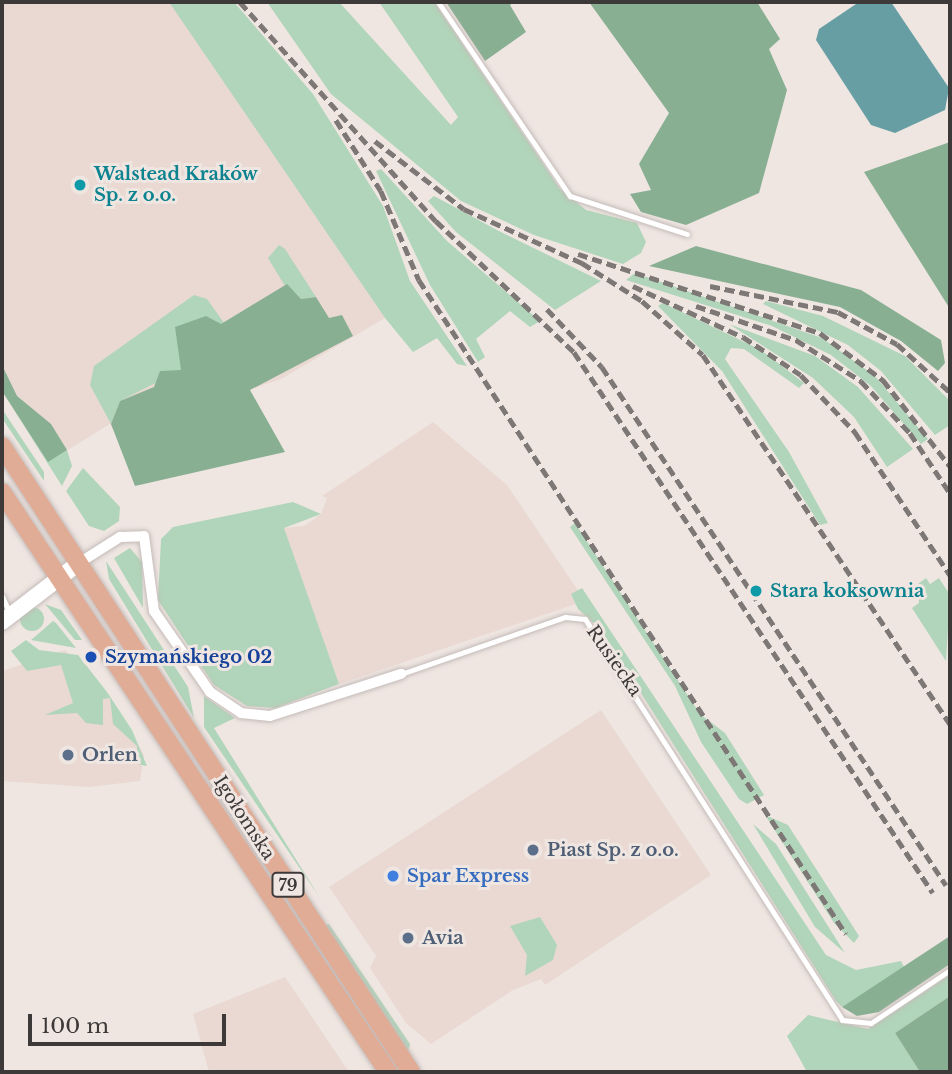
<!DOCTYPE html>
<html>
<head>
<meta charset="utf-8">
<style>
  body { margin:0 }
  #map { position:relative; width:952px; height:1074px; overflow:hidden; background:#efe6e2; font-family:"Libre Baskerville",serif }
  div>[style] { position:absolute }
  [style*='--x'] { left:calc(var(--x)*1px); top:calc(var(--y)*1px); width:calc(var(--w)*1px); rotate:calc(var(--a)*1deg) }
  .built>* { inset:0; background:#e9d9d2 }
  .green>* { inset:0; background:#b1d5ba }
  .round { border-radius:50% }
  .forest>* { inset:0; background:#89af93 }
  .water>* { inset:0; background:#679ea4 }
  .roads { filter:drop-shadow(0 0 2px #c4bbb8) drop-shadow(0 0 2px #c4bbb8) }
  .lane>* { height:5px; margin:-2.5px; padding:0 2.5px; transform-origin:2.5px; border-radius:2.5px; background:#fff }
  .street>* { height:10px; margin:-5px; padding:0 5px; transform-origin:5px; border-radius:5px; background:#fff }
  .secondary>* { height:16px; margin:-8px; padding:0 8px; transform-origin:8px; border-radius:8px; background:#fff }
  .primary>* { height:18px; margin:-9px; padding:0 9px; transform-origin:9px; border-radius:9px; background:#e0ac96 }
  .rail>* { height:4.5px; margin-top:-2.25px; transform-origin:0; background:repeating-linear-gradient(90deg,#7d7775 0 10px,transparent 0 15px) }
  .dots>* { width:19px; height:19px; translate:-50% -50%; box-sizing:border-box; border:4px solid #efe6e2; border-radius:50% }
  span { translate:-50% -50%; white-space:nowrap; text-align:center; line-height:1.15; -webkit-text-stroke:6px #efe6e2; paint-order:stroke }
  .shield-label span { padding:2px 5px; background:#efe6e2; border:2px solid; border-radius:5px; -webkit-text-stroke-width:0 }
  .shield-label { font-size:16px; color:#3d3938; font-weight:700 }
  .culture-label { font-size:18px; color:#0d838f; font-weight:700 }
  .left { translate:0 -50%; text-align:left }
  .transit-label { font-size:18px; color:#164399; font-weight:700 }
  .street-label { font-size:18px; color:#3d3938 }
  .service-label { font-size:18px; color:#4e5e75; font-weight:700 }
  .shop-label { font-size:18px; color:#366cbe; font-weight:700 }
  .frame { position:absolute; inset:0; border:4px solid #3d3938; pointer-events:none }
  .scale { position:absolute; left:28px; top:1014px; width:198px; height:32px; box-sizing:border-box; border:4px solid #3d3938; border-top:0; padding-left:9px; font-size:21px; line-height:24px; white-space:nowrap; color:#3d3938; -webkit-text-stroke:5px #efe6e2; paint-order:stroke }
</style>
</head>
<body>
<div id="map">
  <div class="built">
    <i style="clip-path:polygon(2px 2px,171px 2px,385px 318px,281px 379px,116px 435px,110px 424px,48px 462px,2px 391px)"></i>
    <i style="clip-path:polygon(433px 422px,507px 485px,585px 601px,339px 684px,283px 528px,304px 526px,321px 514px,327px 498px,322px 496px)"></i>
    <i style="clip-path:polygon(65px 650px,110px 697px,144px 755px,140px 781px,89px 787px,2px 781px,2px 671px)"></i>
    <i style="clip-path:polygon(601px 710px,711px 875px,545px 985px,541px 979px,513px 990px,431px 1044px,406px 1023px,370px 968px,376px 956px,329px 887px)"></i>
    <i style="clip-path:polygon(285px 977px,349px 1072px,209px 1072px,193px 1014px)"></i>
  </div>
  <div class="green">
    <i style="clip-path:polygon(169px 2px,234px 2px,313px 94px,383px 206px,410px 281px,467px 366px,457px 364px,437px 338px,413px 352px,385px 318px)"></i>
    <i style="clip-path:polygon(267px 2px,339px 2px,451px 125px,458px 117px,379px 2px,434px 2px,560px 189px,586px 210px,637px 223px,646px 242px,641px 253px,623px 264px,534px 235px,461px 201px,331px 94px)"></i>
    <i style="clip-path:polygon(381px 169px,447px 241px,540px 321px,530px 327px,510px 311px,476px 339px,485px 357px,478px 362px,430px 285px,376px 171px)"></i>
    <i style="clip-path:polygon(434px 196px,497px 230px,601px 281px,555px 310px,456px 232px,428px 201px)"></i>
    <i style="clip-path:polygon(279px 245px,285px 249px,316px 297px,301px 299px,285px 286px,268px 258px)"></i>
    <i style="clip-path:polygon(635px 273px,822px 338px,875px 376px,928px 439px,921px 444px,871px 386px,831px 355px,772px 326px,626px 280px)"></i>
    <i style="clip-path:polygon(194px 295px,207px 299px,224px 323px,181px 370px,120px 401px,111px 424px,90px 385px,94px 366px)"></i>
    <i style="clip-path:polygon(766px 301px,823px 316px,905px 356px,950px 401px,950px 425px,935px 435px,881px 371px,848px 345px,763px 304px)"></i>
    <i style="clip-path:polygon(663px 303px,761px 350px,804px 383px,799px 388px,744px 349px,731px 348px,725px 359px,789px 452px,828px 523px,820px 525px,722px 371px,658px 306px)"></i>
    <i style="clip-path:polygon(729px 324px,815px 356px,858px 387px,913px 449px,887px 467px,854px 417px,813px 378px)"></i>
    <i style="clip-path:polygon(2px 391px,48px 461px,67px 450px,72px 466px,62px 486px)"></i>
    <i style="clip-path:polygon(2px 409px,44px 472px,44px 481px,2px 418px)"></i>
    <i style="clip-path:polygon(83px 468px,120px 507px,119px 521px,104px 531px,89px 526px,66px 491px)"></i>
    <i style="clip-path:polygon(293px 502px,321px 514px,284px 528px,339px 684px,275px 708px,247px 706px,214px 685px,158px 600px,161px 539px,173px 527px)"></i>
    <i style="clip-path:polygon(575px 523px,700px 714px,725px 733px,764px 795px,747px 804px,739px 799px,701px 742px,675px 686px,570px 527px)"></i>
    <i style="clip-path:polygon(130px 548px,142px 562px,143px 608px,114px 558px)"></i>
    <i style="clip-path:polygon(106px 561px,188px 687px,194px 718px,109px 579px)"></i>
    <i style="clip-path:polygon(926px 578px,930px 584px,939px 578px,950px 595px,946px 661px,912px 608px,919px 603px,918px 584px)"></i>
    <i style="clip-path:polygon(582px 588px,826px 955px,856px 970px,901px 961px,904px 967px,842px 1007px,836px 1001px,601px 630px,578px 609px,571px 594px)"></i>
    <i style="clip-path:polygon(45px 604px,61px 610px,82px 640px,75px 640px)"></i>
    <i class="round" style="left:20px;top:607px;width:24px;height:24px"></i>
    <i style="clip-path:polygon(53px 621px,56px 623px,76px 648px,31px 640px)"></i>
    <i style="clip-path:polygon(26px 640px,39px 650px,78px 655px,107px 692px,132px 730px,147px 766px,137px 764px,137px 746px,113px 724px,110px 698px,103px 699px,103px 725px,86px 723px,77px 713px,45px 715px,73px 703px,61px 665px,27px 671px,11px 651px)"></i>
    <i style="clip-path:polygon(204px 696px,235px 718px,214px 728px,320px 898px,204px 727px)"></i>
    <i style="clip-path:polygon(765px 815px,788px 825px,859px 936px,854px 943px,834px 923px)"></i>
    <i style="clip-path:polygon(753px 824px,776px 844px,845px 953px,815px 927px)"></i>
    <i style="clip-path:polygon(540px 917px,557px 945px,553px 960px,525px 976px,527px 955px,510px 926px)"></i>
    <i style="clip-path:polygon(329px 924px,410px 1044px,408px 1051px,325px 925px)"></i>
    <i style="clip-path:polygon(950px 975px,950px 996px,895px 1033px,920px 1072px,807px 1072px,787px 1036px,808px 1015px,868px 1029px)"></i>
  </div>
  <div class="forest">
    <i style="clip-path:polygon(446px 2px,514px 2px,510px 5px,526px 32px,485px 61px)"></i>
    <i style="clip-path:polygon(589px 2px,757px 2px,780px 39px,769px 49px,787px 90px,759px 193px,686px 225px,641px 212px,630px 194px,651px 190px,639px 164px,669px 113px)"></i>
    <i style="clip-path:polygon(950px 142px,950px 309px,864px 172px)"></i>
    <i style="clip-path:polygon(696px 246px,861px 290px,941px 340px,945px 363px,938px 371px,901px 341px,840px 307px,649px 266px)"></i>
    <i style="clip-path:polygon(287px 284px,301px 299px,316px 297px,329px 318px,342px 315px,353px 336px,250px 390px,285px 452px,135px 486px,111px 424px,120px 401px,154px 387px,160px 371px,181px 370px,175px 327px,206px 316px,221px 324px)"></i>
    <i style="clip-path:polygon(2px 365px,17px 396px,51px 424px,67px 450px,48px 462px,2px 391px)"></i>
    <i style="clip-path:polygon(950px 936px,950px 964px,879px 1012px,857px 1016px,842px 1007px)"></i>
    <i style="clip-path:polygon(950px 996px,950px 1072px,920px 1072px,895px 1033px)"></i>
  </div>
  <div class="water">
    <i style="clip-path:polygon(859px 2px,891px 2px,949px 88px,945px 110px,895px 133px,871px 125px,816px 40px,819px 29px)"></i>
  </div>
  <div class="roads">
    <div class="lane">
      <i style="--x:438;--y:2;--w:235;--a:55.8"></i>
      <i style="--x:570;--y:196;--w:123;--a:18"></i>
      <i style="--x:2;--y:596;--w:17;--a:66"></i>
      <i style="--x:401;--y:674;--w:174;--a:-19.2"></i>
      <i style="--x:565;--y:617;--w:20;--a:6"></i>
      <i style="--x:585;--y:619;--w:476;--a:57.3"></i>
      <i style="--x:842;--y:1020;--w:29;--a:6"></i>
      <i style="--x:871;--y:1023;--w:95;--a:-33.9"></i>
    </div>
    <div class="street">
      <i style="--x:79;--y:563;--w:49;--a:-32.4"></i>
      <i style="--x:120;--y:537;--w:24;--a:-2"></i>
      <i style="--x:144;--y:536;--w:76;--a:82.4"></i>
      <i style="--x:154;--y:611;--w:98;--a:55.3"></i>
      <i style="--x:210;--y:692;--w:37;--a:34"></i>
      <i style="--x:241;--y:713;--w:29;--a:6"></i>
      <i style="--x:270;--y:716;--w:138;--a:-17.8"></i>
    </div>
    <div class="secondary">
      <i style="--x:2;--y:622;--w:97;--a:-37.5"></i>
    </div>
    <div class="primary">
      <i style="--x:2;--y:446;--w:748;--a:56.84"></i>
      <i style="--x:2;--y:492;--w:697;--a:56.36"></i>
    </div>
  </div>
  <div class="rail">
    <i style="--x:240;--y:2;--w:294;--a:48.2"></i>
    <i style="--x:436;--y:221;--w:190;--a:43.5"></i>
    <i style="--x:574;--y:352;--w:649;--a:56.43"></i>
    <i style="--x:336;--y:120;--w:84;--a:57.6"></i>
    <i style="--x:381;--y:191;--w:97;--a:66.9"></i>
    <i style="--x:419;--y:280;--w:781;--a:56.86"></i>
    <i style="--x:375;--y:141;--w:112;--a:37.4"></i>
    <i style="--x:464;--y:209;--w:130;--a:24.6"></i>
    <i style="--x:582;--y:263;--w:71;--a:32.3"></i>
    <i style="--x:642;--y:301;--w:81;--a:41.5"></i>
    <i style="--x:703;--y:355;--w:444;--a:56.2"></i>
    <i style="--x:578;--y:254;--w:255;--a:18.1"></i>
    <i style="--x:820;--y:333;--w:79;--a:36.7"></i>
    <i style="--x:883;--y:380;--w:109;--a:52.1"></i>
    <i style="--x:633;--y:286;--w:121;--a:24.9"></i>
    <i style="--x:743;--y:337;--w:69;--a:33.2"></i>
    <i style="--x:801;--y:375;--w:79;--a:46.5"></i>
    <i style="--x:855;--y:432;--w:172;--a:56.4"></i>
    <i style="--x:710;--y:286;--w:131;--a:11.5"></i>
    <i style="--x:838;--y:312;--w:67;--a:28.5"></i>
    <i style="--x:897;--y:344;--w:72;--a:42.2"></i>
    <i style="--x:696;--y:306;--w:106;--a:18.8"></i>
    <i style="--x:796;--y:340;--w:77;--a:32.2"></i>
    <i style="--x:861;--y:381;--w:71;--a:46.7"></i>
    <i style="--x:910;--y:433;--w:72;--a:56.3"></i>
    <i style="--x:547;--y:309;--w:80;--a:46.5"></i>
    <i style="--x:602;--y:367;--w:622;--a:56.41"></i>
  </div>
  <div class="dots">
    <i style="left:80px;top:185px;background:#0f9aa8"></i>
    <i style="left:756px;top:591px;background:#0f9aa8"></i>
    <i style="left:91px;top:657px;background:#1a4fb4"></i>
    <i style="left:68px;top:755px;background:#5c6f8a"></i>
    <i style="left:533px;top:850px;background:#5c6f8a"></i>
    <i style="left:393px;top:876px;background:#3f7fe0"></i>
    <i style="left:408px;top:938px;background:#5c6f8a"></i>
  </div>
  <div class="shield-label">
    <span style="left:288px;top:885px">79</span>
  </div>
  <div class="culture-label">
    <span class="left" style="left:94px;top:185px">Walstead Kraków<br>Sp. z o.o.</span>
    <span class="left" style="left:770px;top:591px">Stara koksownia</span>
  </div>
  <div class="transit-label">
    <span class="left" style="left:105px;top:657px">Szymańskiego 02</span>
  </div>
  <div class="street-label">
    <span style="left:614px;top:661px;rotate:55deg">Rusiecka</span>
    <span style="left:244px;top:818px;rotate:57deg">Igołomska</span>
  </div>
  <div class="service-label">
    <span class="left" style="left:82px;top:755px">Orlen</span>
    <span class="left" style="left:547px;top:850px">Piast Sp. z o.o.</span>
    <span class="left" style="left:422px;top:938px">Avia</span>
  </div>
  <div class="shop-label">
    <span class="left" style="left:407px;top:876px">Spar Express</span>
  </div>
  <div class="frame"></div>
  <div class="scale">100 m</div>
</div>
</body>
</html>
